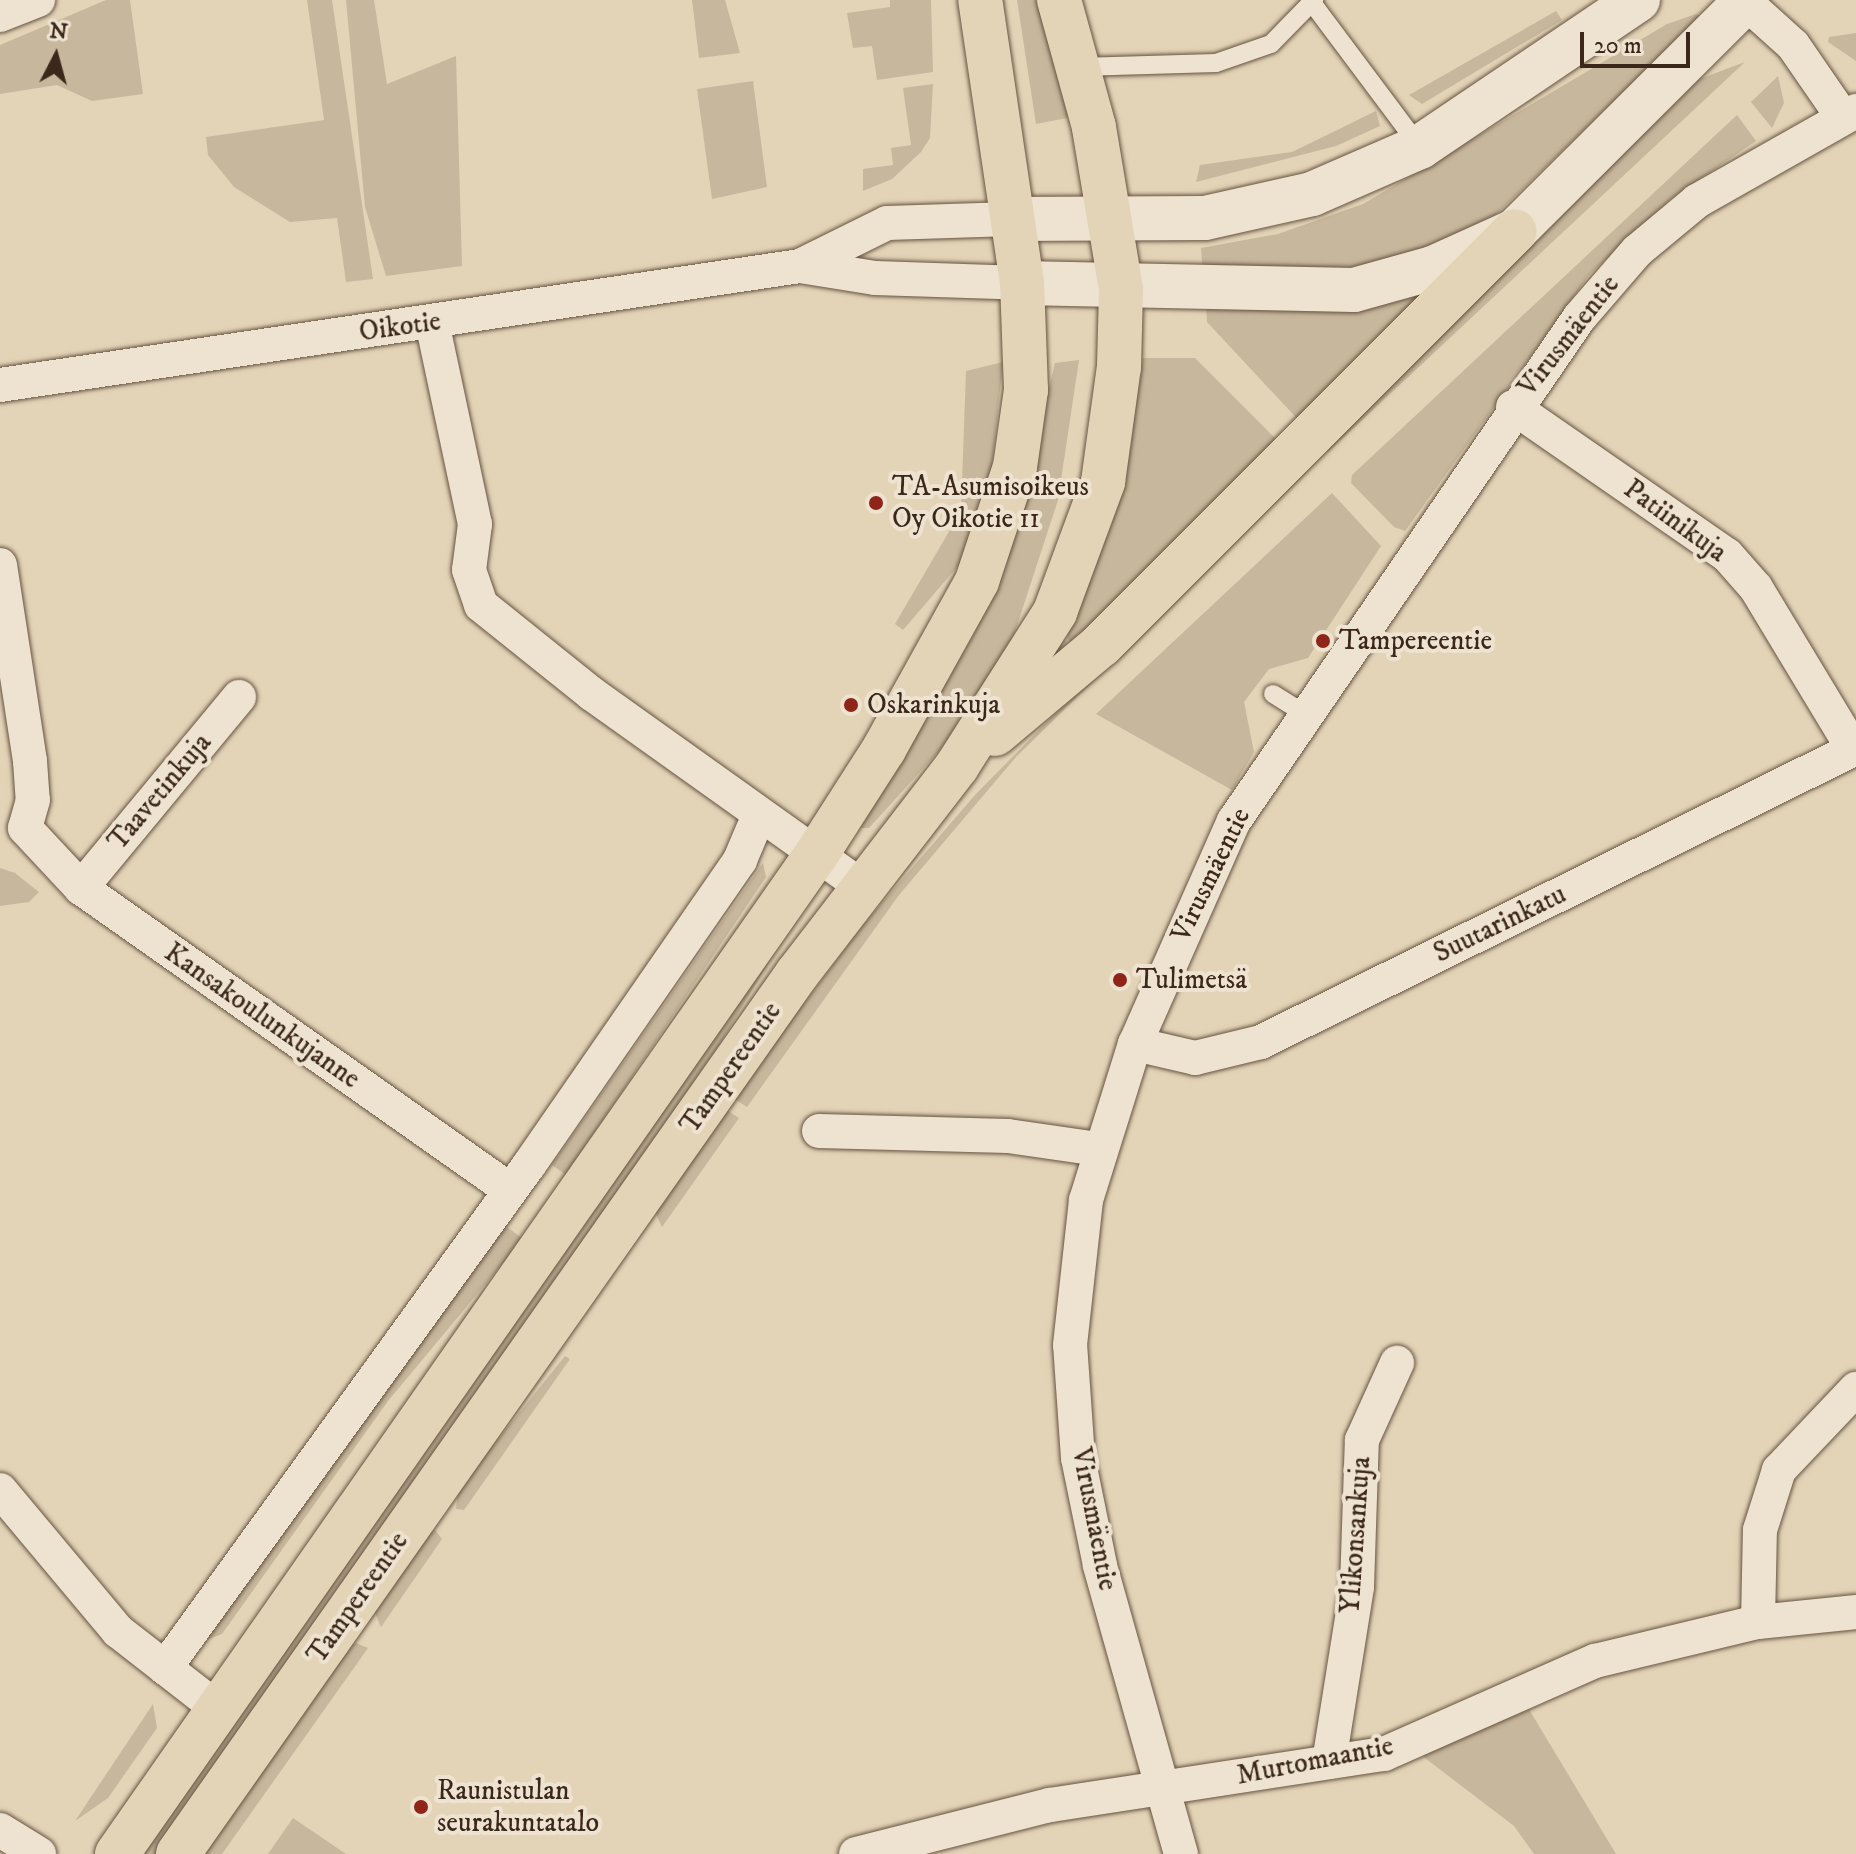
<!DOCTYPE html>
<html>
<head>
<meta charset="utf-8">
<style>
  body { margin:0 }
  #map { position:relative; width:1856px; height:1854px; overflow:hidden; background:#e3d4b7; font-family:"IM FELL DW Pica",serif }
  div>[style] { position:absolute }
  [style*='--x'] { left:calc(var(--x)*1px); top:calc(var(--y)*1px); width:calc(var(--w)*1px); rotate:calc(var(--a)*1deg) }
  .green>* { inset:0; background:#c7b79c }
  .roads { filter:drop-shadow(0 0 2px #665341) drop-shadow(0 0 2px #665341) }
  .lane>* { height:18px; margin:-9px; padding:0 9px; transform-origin:9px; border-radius:9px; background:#ede3d0 }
  .street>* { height:34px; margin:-17px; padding:0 17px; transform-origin:17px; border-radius:17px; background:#ede3d0 }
  .secondary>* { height:44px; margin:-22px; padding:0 22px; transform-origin:22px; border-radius:22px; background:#ede3d0 }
  .highway>* { height:44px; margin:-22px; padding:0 22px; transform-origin:22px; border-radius:22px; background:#e3d4b7 }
  .dots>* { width:22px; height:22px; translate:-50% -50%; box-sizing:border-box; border:4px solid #ede3d0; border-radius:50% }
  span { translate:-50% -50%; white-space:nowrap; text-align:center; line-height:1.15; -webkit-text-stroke:8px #ede3d0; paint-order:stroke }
  .street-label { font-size:28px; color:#3c281a }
  .poi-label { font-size:28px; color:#3c281a }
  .left { translate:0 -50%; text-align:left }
  .north { position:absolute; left:16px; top:16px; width:80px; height:80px; -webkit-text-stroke:6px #ede3d0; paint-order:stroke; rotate:6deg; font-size:22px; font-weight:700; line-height:32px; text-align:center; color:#3c281a }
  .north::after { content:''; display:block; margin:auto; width:28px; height:36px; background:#3c281a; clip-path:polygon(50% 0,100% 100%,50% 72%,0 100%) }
  .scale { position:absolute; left:1580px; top:32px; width:110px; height:36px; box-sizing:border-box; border:4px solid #3c281a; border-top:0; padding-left:10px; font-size:24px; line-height:28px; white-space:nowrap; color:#3c281a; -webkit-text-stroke:6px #ede3d0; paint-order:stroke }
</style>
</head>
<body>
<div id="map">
  <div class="green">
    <i style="clip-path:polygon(106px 0,130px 0,143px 94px,92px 101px,57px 85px,0 94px,0 45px)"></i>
    <i style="clip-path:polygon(307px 0,332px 0,373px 279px,346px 282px,337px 218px,290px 222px,234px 187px,208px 155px,206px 137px,324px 120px)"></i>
    <i style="clip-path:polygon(346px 0,374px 0,387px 84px,456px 56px,462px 266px,386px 276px,365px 207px)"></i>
    <i style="clip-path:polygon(692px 0,725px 0,740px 53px,699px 58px)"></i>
    <i style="clip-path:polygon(890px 0,931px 0,933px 72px,877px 80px,872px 46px,853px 48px,847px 13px,890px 7px)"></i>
    <i style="clip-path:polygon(1017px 0,1036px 0,1072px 117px,1036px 124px)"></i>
    <i style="clip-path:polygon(1556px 11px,1562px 20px,1422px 104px,1409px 95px)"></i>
    <i style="clip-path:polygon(1696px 14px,1701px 17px,1485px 225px,1384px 270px,1203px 277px,1201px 248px,1278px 234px,1363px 204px,1667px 24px)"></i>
    <i style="clip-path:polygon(1856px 33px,1856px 61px,1828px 42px,1829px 37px)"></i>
    <i style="clip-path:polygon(1745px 62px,1328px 452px,1323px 446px,1694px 81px)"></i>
    <i style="clip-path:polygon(1778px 76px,1784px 103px,1772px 128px,1751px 102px)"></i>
    <i style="clip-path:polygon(753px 81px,767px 187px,712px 199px,697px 89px)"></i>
    <i style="clip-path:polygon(933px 84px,930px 138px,921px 152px,892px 179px,863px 191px,863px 169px,893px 165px,891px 148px,911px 145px,903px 88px)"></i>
    <i style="clip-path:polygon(1376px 111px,1380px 126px,1336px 146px,1196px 182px,1200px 165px,1292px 152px)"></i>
    <i style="clip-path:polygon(1737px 115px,1756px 141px,1672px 198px,1589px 275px,1405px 531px,1394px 527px,1351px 483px,1352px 475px)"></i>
    <i style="clip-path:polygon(1432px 285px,1304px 426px,1207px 322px,1206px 304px)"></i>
    <i style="clip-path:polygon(1143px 358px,1195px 358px,1283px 446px,1072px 645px,1067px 637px,1122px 489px)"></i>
    <i style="clip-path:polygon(1079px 360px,1058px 500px,1010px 647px,947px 742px,869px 828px,857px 828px,1044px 410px,1055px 363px)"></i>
    <i style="clip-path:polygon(1003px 362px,991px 475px,964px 559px,903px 630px,895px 624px,961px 511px,966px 371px)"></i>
    <i style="clip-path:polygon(1300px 465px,1306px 473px,1016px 757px,899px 895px,747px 1107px,733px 1098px,863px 925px,975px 795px)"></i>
    <i style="clip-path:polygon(1332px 493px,1381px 546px,1308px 658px,1269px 669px,1244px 702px,1254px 752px,1232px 790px,1096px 714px)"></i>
    <i style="clip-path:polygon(763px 863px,766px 877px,566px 1175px,552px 1165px)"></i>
    <i style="clip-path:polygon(0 868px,15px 873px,39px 892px,29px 902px,0 906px)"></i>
    <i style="clip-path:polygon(802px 907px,718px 1047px,155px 1854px,142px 1854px)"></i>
    <i style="clip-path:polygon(725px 1109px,739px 1118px,662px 1227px,654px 1210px)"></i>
    <i style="clip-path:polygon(499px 1221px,523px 1239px,388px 1401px,222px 1634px,204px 1641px)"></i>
    <i style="clip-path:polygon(565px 1356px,570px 1359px,464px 1510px,456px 1509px,458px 1489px)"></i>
    <i style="clip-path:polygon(435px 1530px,442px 1539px,381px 1627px,373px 1609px,424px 1534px)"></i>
    <i style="clip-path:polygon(356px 1643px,368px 1648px,222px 1854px,203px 1854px,344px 1650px)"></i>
    <i style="clip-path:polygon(153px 1704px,157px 1728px,108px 1798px,75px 1821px)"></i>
    <i style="clip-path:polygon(1529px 1709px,1536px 1721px,1616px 1854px,1534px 1854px,1514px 1826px,1421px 1755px)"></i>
    <i style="clip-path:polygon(293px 1818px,346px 1854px,268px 1854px)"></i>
  </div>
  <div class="roads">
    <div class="lane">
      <i style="--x:1310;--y:0;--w:184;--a:53.2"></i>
      <i style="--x:1079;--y:67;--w:137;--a:-1.7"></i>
      <i style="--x:1216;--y:63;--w:58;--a:-19.1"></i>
      <i style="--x:1271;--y:44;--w:62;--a:-45.7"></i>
      <i style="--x:1273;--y:694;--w:36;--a:32"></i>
    </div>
    <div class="street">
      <i style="--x:1743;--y:0;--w:67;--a:42"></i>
      <i style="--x:1793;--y:45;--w:86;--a:55.4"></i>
      <i style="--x:0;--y:15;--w:41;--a:-21.5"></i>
      <i style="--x:800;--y:266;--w:76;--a:9.1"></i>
      <i style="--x:875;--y:278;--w:147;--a:1.9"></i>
      <i style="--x:432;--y:322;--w:207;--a:78"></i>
      <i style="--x:475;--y:524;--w:46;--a:97.4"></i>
      <i style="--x:469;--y:570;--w:37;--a:71"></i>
      <i style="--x:481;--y:605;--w:142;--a:38.7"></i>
      <i style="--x:592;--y:694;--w:330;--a:35.5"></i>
      <i style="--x:0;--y:385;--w:809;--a:-8.46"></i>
      <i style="--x:800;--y:266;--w:97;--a:-26.3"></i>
      <i style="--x:887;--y:223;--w:125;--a:-1.8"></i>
      <i style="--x:1513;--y:407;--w:260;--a:34.7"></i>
      <i style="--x:1727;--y:555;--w:44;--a:48.7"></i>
      <i style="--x:1756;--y:588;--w:188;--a:58.9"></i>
      <i style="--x:0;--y:565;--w:198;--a:81.3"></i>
      <i style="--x:30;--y:761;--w:39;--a:86"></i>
      <i style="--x:33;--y:800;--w:29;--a:106"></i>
      <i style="--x:25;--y:828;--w:82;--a:47"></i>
      <i style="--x:81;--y:888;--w:525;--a:35.14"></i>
      <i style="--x:81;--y:888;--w:248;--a:-50.4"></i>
      <i style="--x:1135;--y:1044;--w:62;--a:13.1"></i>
      <i style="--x:1195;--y:1058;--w:68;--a:-13.6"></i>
      <i style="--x:1261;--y:1042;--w:664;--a:-26.29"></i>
      <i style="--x:819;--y:1131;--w:189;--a:1.5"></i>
      <i style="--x:1008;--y:1136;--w:91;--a:8.2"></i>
      <i style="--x:0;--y:1490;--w:184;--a:50.1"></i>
      <i style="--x:118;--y:1631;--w:125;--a:37.9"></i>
      <i style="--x:1758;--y:1622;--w:92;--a:-88.8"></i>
      <i style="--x:1760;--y:1530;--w:63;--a:-72.4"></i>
      <i style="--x:1779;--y:1470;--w:112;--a:-46.5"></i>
      <i style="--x:165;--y:1668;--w:621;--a:-54.11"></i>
      <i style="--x:529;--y:1165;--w:371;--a:-55.3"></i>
      <i style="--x:740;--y:860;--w:49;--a:-67.1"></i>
      <i style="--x:1329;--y:1762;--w:177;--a:-80.9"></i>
      <i style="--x:1357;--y:1587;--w:147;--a:-88.1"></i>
      <i style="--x:1362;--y:1440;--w:85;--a:-65.6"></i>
      <i style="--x:0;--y:1830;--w:46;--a:31.6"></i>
      <i style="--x:856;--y:1854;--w:200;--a:-14.2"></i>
      <i style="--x:1050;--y:1805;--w:338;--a:-8.7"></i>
      <i style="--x:1384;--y:1754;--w:231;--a:-23.8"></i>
      <i style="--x:1595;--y:1661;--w:168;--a:-13.5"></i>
      <i style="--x:1758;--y:1622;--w:99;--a:-5.8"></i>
      <i style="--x:1181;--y:1854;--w:300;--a:-105.7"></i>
      <i style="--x:1100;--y:1565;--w:109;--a:-101.6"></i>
      <i style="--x:1078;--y:1458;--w:113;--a:-94"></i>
      <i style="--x:1070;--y:1345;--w:146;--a:-83.7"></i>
      <i style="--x:1086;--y:1200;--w:164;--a:-72.6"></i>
      <i style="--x:1135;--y:1044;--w:244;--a:-66.1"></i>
      <i style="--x:1234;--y:821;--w:610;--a:-55.55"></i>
      <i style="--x:1579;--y:318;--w:89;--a:-49.1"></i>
      <i style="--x:1637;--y:251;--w:78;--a:-39.8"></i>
      <i style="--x:1697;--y:201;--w:183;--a:-29.5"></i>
    </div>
    <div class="secondary">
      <i style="--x:1012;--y:219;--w:193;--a:-0.3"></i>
      <i style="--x:1205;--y:218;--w:110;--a:-12.6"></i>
      <i style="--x:1312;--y:194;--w:118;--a:-23.5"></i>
      <i style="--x:1420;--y:147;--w:263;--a:-34"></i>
      <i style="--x:1022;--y:283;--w:332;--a:1.2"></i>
      <i style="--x:1354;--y:290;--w:82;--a:-15.6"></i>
      <i style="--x:1433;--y:268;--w:90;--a:-24.3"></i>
      <i style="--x:1515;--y:231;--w:327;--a:-44.9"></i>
    </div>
    <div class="highway">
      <i style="--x:995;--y:734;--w:138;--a:-40"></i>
      <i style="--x:1101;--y:645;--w:585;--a:-45"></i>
      <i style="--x:117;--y:1854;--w:1219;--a:-55.02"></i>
      <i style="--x:816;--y:855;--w:126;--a:-57.3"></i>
      <i style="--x:884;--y:749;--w:192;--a:-61"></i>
      <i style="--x:977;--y:581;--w:120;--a:-71.6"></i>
      <i style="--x:1015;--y:467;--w:78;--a:-81.9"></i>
      <i style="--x:1026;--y:390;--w:107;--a:-92.1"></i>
      <i style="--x:1022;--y:283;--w:286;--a:-98.4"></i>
      <i style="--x:178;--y:1854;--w:1076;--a:-54.88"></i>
      <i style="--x:797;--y:974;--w:262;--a:-52.4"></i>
      <i style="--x:957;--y:766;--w:183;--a:-57.5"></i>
      <i style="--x:1055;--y:612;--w:139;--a:-69.7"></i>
      <i style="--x:1103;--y:482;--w:116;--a:-82.1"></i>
      <i style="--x:1119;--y:367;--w:78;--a:-88.5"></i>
      <i style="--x:1121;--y:289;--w:164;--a:-99.5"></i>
      <i style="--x:1094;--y:127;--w:132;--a:-105.4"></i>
    </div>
  </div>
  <div class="dots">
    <i style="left:876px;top:503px;background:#8f2418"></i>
    <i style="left:1323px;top:641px;background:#8f2418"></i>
    <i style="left:851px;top:705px;background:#8f2418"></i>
    <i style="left:1120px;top:980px;background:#8f2418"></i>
    <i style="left:421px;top:1807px;background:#8f2418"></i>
  </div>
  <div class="street-label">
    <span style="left:400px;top:327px;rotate:-8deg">Oikotie</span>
    <span style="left:1569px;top:336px;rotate:-52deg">Virusmäentie</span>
    <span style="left:1675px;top:521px;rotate:36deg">Patiinikuja</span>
    <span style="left:160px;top:792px;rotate:-50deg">Taavetinkuja</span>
    <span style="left:1211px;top:875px;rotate:-64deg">Virusmäentie</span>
    <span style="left:1500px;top:924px;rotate:-26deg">Suutarinkatu</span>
    <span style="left:262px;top:1016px;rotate:35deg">Kansakoulunkujanne</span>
    <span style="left:731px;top:1068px;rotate:-55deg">Tampereentie</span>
    <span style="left:1094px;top:1519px;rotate:79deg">Virusmäentie</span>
    <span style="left:1356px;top:1535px;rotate:-86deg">Ylikonsankuja</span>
    <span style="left:358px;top:1598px;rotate:-55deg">Tampereentie</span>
    <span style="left:1315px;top:1761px;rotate:-11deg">Murtomaantie</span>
  </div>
  <div class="poi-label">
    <span class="left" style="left:892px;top:503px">TA-Asumisoikeus<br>Oy Oikotie 11</span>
    <span class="left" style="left:1339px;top:641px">Tampereentie</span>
    <span class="left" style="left:867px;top:705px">Oskarinkuja</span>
    <span class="left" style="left:1136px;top:980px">Tulimetsä</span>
    <span class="left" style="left:437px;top:1807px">Raunistulan<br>seurakuntatalo</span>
  </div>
  <div class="north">N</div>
  <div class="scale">20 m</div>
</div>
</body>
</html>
